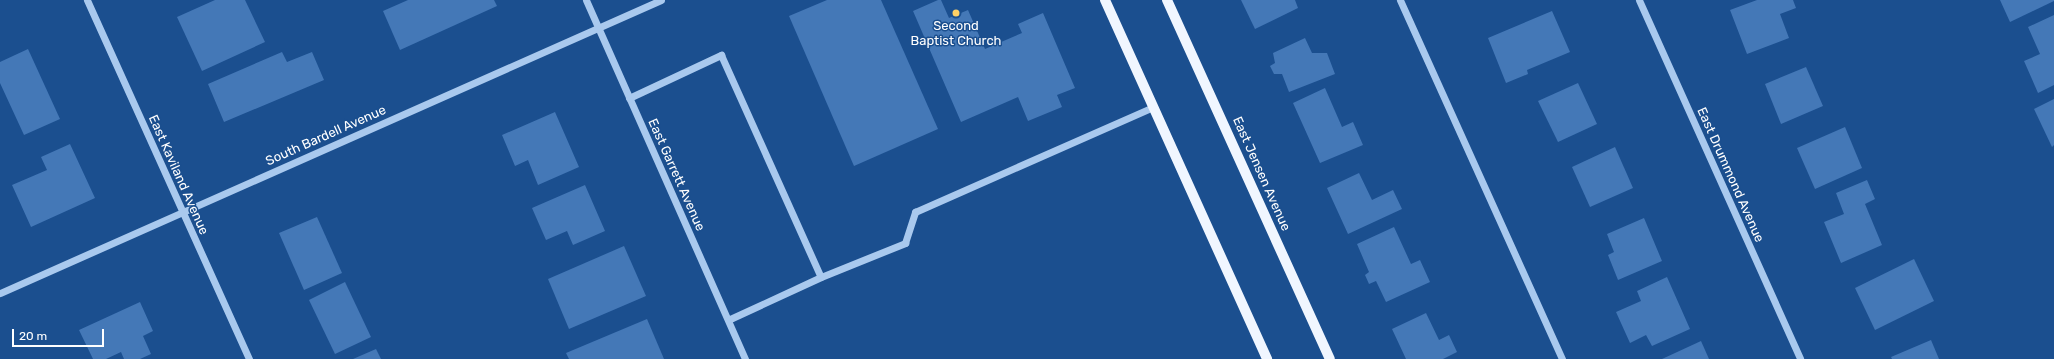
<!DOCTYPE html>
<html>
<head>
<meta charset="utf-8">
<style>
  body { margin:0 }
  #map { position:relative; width:2054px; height:359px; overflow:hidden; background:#1b4f8f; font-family:Rubik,sans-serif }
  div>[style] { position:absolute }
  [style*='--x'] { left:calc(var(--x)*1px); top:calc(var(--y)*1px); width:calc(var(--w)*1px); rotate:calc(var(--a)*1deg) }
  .building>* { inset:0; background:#4478b7 }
  .minor>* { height:7px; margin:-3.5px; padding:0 3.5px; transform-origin:3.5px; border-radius:3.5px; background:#a9c9ee }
  .major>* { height:10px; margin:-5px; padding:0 5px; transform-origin:5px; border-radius:5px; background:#f0f6ff }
  .dots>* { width:11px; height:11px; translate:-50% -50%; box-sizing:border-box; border:2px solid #1b4f8f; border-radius:50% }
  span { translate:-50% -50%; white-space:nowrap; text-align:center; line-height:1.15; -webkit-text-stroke:3px #1b4f8f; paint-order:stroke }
  .poi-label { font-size:13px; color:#fff }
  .street-label { font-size:13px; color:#fff }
  .scale { position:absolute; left:12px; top:329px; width:92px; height:18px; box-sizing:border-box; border:2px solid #fff; border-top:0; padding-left:5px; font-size:12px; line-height:14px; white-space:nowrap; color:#fff; -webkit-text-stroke:3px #1b4f8f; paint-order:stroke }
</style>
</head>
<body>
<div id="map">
  <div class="building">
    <i style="clip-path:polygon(215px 0,245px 0,265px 42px,202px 71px,177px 17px)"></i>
    <i style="clip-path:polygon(408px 0,494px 0,497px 6px,400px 50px,383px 11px)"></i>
    <i style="clip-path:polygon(827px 0,881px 0,938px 129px,854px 166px,789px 16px)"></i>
    <i style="clip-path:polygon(938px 0,941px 0,949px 18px,968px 10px,985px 49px,1022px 33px,1018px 24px,1043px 13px,1075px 88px,1057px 95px,1062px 107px,1028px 121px,1018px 97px,961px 122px,913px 11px)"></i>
    <i style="clip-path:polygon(1241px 0,1295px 0,1298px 8px,1255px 29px)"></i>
    <i style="clip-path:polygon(1757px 0,1793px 0,1796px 8px,1780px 14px,1789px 38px,1747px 54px,1730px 10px)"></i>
    <i style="clip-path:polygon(2000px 0,2054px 0,2054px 1px,2010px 22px)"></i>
    <i style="clip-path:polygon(1552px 11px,1570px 52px,1527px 70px,1528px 74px,1506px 83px,1488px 38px)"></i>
    <i style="clip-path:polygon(2054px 15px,2054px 85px,2038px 93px,2024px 61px,2040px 54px,2028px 27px)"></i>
    <i style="clip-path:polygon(1305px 38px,1312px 53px,1327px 53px,1335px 74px,1289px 92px,1282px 74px,1274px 74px,1270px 66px,1275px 63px,1273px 53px)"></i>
    <i style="clip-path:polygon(28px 49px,60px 119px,24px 135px,0 83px,0 62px)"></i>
    <i style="clip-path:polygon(282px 52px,287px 62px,312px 52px,324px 80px,224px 122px,208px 84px)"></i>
    <i style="clip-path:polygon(1806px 67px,1823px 106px,1781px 124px,1765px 84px)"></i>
    <i style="clip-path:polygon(1578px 83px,1597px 124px,1558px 142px,1538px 101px)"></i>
    <i style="clip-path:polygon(1325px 88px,1342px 127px,1353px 122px,1363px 145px,1320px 163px,1293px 103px)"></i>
    <i style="clip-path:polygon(2054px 99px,2054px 145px,2052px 147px,2034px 109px)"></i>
    <i style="clip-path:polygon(555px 112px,579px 167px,538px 185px,528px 160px,515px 166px,502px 135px)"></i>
    <i style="clip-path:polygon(1845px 127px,1862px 168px,1815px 189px,1797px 148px)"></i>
    <i style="clip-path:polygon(70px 144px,95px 198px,31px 227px,12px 185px,47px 170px,41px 157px)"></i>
    <i style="clip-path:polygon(1615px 147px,1633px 188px,1590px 207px,1572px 167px)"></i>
    <i style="clip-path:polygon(1359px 173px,1372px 200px,1393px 190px,1402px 209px,1348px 234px,1327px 188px)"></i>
    <i style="clip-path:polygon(1867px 180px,1875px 199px,1865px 204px,1882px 245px,1841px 263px,1824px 222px,1844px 214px,1836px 193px)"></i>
    <i style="clip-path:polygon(585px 185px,605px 231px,573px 245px,567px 231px,546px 240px,532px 208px)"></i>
    <i style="clip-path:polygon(317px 217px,342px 273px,304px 290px,279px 233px)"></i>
    <i style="clip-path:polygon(1644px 218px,1662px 261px,1618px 280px,1608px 255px,1614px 252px,1607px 234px)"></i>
    <i style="clip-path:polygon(1394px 227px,1411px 264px,1420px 260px,1430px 282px,1386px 302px,1376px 281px,1369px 284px,1365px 275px,1369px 272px,1357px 244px)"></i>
    <i style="clip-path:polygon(624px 246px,646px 296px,569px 329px,548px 279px)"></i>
    <i style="clip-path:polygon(1914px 259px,1934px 301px,1875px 330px,1855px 288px)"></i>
    <i style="clip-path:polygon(1667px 277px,1690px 329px,1652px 346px,1646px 335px,1630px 343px,1616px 312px,1641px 301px,1637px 291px)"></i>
    <i style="clip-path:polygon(345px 282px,371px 337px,335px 354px,309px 300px)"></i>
    <i style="clip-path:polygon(140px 302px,153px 331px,143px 336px,151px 354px,140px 359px,124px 359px,121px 352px,106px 359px,93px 359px,79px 330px)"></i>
    <i style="clip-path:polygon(1426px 313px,1439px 340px,1449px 335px,1457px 352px,1443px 359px,1406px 359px,1392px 329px)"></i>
    <i style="clip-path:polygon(647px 319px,664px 359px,569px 359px,566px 353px)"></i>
    <i style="clip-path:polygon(1931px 340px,1939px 359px,1892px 359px,1891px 357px)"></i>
    <i style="clip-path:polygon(1701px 341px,1709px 359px,1662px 359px)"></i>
    <i style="clip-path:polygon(376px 349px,381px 359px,353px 359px)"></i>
  </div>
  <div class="minor">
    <i style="--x:87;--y:0;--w:394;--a:65.7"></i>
    <i style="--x:586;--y:0;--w:393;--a:66.1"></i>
    <i style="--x:1400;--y:0;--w:394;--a:65.7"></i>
    <i style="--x:1639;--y:0;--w:393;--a:65.8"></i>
    <i style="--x:629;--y:98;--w:102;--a:-25.1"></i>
    <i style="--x:721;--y:55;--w:243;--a:65.8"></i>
    <i style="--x:821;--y:277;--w:102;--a:155.2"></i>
    <i style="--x:821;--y:277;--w:91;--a:-22"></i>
    <i style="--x:905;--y:243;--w:33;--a:-72"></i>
    <i style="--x:915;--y:212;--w:260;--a:-23.8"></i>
    <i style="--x:0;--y:293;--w:723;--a:-23.91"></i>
  </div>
  <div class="major">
    <i style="--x:1105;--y:0;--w:394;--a:65.7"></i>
    <i style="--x:1167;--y:0;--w:394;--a:65.6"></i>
  </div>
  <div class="dots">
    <i style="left:956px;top:13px;background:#ffd166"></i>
  </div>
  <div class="poi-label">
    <span style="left:956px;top:34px">Second<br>Baptist Church</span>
  </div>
  <div class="street-label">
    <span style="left:326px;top:136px;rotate:-24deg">South Bardell Avenue</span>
    <span style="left:1261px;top:174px;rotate:66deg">East Jensen Avenue</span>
    <span style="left:178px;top:175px;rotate:66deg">East Kaviland Avenue</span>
    <span style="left:676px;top:175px;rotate:66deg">East Garrett Avenue</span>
    <span style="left:1730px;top:175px;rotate:66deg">East Drummond Avenue</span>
  </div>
  <div class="scale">20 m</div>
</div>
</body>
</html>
